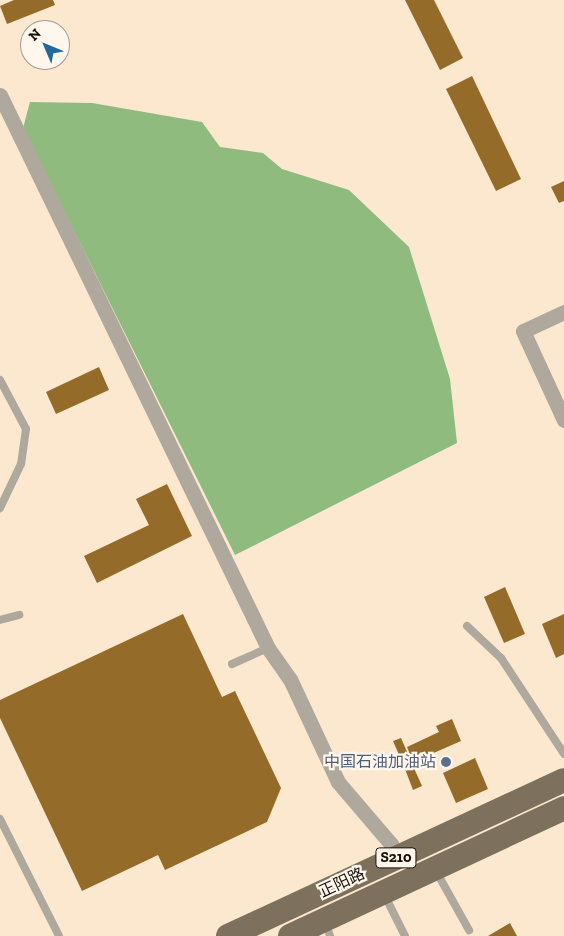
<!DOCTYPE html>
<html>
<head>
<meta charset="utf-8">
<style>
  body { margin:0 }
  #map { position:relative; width:564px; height:936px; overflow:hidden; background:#fbe8cf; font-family:"Zilla Slab","Noto Sans SC",serif }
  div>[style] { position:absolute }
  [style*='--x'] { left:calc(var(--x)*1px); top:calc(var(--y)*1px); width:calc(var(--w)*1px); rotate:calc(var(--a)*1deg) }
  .forest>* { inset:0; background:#90bb7e }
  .building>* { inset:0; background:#956b2a }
  .service>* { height:8px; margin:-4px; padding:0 4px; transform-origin:4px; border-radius:4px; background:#afa89d }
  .minor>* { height:15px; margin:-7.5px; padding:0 7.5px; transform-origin:7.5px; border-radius:7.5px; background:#afa89d }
  .primary>* { height:24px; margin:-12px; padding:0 12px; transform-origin:12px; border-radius:12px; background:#7d715d }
  .dots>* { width:14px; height:14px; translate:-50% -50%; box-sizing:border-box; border:2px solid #fff7ed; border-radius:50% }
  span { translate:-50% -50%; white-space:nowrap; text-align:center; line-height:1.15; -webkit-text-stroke:4.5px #fff7ed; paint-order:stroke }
  .shield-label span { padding:1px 4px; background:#fff7ed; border:1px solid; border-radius:4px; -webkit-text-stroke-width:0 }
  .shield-label { font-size:15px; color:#181109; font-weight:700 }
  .service-label { font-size:16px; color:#4e5e75 }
  .right { translate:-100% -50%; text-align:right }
  .street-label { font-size:16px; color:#181109 }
  .north { position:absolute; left:20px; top:20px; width:50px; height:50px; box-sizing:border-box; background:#fff7ed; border:1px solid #a39b92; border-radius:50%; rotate:315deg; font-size:14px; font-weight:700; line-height:20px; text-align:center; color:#181109 }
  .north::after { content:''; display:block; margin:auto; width:18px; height:22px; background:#23689d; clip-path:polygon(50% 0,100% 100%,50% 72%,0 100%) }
</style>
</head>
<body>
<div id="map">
  <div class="forest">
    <i style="clip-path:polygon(30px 102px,92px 103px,202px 122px,220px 147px,263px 153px,282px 169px,349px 190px,409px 247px,450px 379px,457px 443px,235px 555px,23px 128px)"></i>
  </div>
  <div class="building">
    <i style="clip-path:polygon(14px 0,53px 0,55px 5px,7px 24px,0 6px)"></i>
    <i style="clip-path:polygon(405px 0,434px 0,463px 58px,440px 70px)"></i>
    <i style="clip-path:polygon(472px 76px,521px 179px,496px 191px,446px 89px)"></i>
    <i style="clip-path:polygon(564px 181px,564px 201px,559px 203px,551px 187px)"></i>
    <i style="clip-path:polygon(99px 367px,109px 390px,56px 414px,46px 392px)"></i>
    <i style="clip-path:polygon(167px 484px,192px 536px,97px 583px,84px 556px,149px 525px,136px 499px)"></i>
    <i style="clip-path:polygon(505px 587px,525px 634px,504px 643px,484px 597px)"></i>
    <i style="clip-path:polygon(183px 614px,222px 697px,235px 691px,281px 788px,267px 822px,165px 870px,158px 855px,82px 891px,0 718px,0 700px)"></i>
    <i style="clip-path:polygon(564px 614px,564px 654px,556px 658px,542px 624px)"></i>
    <i style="clip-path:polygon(452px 719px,461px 741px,413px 762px,407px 747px,439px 732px,436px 726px)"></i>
    <i style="clip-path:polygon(401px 738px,408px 754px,400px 757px,393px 741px)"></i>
    <i style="clip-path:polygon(475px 758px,488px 789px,456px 803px,443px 773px)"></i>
    <i style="clip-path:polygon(413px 766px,422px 786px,413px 790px,405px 769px)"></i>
    <i style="clip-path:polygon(510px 923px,517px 936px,488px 936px)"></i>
  </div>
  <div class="service">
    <i style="--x:0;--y:380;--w:55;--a:62"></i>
    <i style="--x:26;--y:429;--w:35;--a:98"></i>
    <i style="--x:21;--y:464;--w:49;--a:115.5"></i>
    <i style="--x:0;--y:620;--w:20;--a:-15"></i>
    <i style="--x:467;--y:626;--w:47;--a:43.3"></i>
    <i style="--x:501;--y:658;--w:115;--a:56.7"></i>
    <i style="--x:232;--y:664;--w:39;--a:-24"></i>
    <i style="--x:0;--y:819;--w:131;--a:63.2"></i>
    <i style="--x:436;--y:871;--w:68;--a:60.8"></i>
    <i style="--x:384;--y:894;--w:47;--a:63.4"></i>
    <i style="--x:325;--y:922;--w:15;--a:70"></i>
  </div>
  <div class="minor">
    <i style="--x:0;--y:95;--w:615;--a:64.14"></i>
    <i style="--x:268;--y:648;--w:38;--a:55"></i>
    <i style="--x:290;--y:679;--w:114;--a:65"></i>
    <i style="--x:338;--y:782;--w:82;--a:49.5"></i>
    <i style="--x:391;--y:844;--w:14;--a:65"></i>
    <i style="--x:564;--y:312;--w:45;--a:155.1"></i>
    <i style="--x:523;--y:331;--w:98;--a:65.3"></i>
  </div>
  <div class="primary">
    <i style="--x:228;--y:936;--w:370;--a:-24.9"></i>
    <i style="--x:290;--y:936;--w:302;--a:-25"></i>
  </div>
  <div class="dots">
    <i style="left:446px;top:762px;background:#5c6f8a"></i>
  </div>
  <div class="shield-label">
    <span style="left:396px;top:858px">S210</span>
  </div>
  <div class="service-label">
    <span class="right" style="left:436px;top:762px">中国石油加油站</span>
  </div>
  <div class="street-label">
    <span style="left:342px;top:883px;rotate:-25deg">正阳路</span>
  </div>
  <div class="north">N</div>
</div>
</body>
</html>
